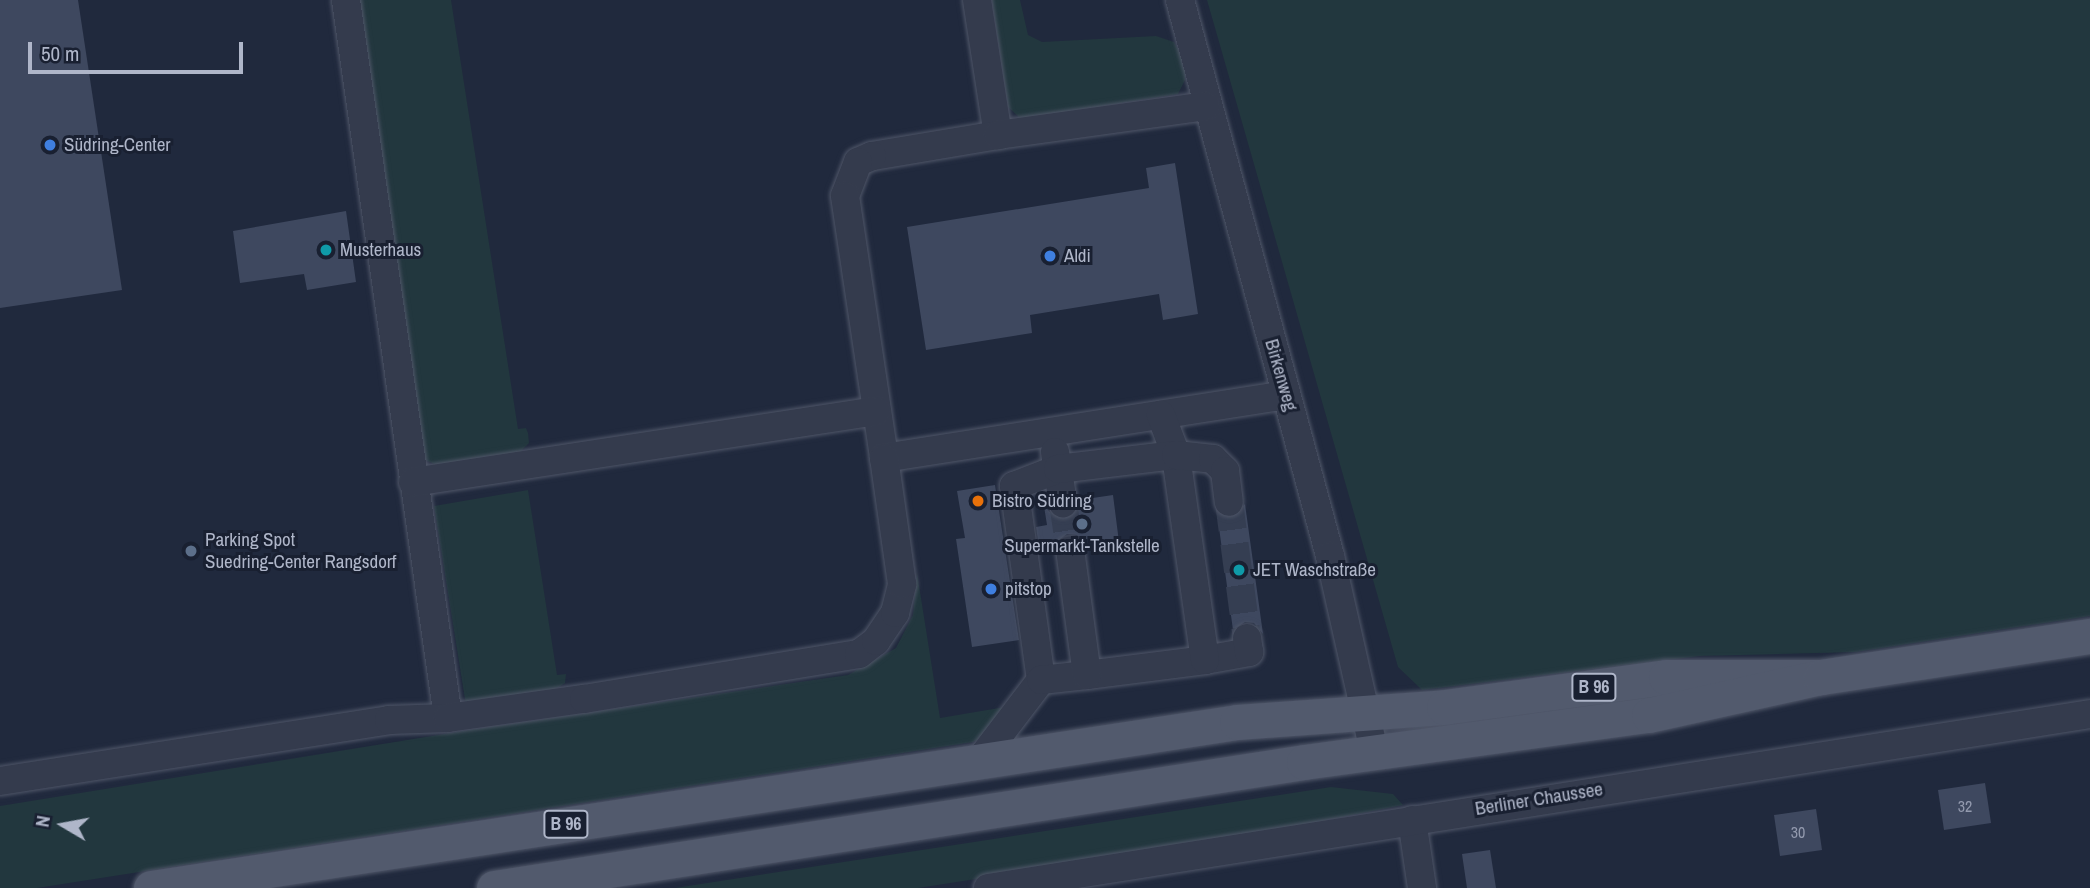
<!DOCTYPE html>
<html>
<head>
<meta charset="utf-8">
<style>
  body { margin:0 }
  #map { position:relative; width:2090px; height:888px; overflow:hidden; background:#20293d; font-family:"Archivo Narrow",sans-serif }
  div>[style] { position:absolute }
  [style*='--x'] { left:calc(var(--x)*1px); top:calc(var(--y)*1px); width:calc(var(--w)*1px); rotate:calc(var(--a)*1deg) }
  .green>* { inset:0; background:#22373e }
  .building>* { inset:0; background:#3e485f }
  .minor-tunnel>* { height:28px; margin-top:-14px; transform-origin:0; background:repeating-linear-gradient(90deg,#353e52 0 28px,transparent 0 42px) }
  .roads { filter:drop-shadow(0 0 2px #4f5668) drop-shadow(0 0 2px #4f5668) }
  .minor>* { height:28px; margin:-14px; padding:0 14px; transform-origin:14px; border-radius:14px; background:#343b4d }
  .major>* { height:35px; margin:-17.5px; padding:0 17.5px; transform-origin:17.5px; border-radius:17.5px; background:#525a6d }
  .dots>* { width:19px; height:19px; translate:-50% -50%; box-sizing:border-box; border:4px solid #192031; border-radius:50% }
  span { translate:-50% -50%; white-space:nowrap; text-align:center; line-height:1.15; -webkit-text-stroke:6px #192031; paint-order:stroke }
  .number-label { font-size:16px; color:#939aae }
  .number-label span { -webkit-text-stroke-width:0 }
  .shield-label span { padding:2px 5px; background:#192031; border:2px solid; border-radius:5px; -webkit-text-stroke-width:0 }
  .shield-label { font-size:18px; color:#afb6c9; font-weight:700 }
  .poi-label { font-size:19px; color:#afb6c9 }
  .left { translate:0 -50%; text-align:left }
  .street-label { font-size:19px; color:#afb6c9 }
  .north { position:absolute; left:28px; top:790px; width:70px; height:70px; -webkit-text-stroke:5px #192031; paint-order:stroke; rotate:280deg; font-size:19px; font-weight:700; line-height:28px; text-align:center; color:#afb6c9 }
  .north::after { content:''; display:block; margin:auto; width:24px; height:32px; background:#afb6c9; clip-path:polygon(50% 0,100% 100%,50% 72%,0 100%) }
  .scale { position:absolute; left:28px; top:42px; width:215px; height:32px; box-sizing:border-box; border:4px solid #afb6c9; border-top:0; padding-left:9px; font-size:21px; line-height:24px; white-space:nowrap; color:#afb6c9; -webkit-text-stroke:5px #192031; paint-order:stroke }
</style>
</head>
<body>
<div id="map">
  <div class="green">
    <i style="clip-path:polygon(352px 0,451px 0,518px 429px,526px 428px,528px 433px,529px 443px,519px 453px,437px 465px,425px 460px)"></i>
    <i style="clip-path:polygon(992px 0,1020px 0,1028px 35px,1042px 42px,1156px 36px,1174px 42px,1186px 64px,1185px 80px,1178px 94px,1021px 119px,1008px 107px)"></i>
    <i style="clip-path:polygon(1207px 0,2090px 0,2090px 616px,1856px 652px,1700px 656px,1422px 690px,1398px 667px)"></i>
    <i style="clip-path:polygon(528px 490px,557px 675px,566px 674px,565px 683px,554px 690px,466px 705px,434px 506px)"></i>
    <i style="clip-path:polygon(917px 573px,940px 718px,1005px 707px,982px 738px,973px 742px,37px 888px,0 888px,0 806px,469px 730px,848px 675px,896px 648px,913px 615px)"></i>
    <i style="clip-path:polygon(1331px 787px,1393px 794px,1403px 805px,1220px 841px,918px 888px,675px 888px)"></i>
  </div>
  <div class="building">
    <i style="clip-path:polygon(0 0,78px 0,122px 290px,0 308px)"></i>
    <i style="clip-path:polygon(1175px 163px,1198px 314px,1163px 320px,1159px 294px,1030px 315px,1032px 333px,926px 350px,907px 227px,1149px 188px,1146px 168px)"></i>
    <i style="clip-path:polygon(346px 211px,356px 282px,307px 290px,304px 274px,240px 283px,233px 231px)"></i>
    <i style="clip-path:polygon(995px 485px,1019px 640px,972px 647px,956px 539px,965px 538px,957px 491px)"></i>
    <i style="clip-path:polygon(1113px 495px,1119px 542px,1086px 547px,1077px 535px,1067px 534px,1055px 543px,1054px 552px,1040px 554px,1036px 527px,1047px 525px,1044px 506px,1056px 518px,1066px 519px,1078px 510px,1079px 500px)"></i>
    <i style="clip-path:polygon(1245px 504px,1263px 634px,1254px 623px,1245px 622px,1233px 630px,1217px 513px,1232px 518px)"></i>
    <i style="clip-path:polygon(1985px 783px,1991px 823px,1944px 830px,1938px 790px)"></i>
    <i style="clip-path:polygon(1816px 809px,1822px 850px,1780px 856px,1774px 815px)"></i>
    <i style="clip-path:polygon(1490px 850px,1496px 888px,1467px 888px,1462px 854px)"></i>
  </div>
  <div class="minor-tunnel">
    <i style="--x:1229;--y:502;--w:137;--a:82.5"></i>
    <i style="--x:1063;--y:503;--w:48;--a:81.5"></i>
  </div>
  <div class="roads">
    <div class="minor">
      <i style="--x:346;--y:0;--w:725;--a:81.91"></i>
      <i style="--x:977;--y:0;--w:137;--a:81.2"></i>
      <i style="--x:998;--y:135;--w:128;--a:170.5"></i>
      <i style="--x:872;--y:156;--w:15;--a:157"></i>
      <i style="--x:858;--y:162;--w:36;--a:111"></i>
      <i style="--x:845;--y:196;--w:265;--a:81.5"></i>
      <i style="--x:884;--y:458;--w:407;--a:-8.9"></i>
      <i style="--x:1180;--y:0;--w:576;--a:74.9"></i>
      <i style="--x:1330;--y:556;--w:201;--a:77.3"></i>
      <i style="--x:998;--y:135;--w:210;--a:-7.9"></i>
      <i style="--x:1055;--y:452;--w:52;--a:81.1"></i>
      <i style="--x:413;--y:482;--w:469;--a:-8.7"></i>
      <i style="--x:1205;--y:660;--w:45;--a:-10.3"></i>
      <i style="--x:1249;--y:652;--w:14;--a:-98"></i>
      <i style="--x:1087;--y:675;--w:119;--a:-7.2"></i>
      <i style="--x:1205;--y:660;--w:207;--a:-98.1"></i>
      <i style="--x:1176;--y:455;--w:43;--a:-110.6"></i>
      <i style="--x:1041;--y:680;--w:196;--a:-97.9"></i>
      <i style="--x:1014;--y:486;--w:47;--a:-21.1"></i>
      <i style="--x:1058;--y:469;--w:119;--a:-6.8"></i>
      <i style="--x:1176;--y:455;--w:37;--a:6"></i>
      <i style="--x:1213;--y:459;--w:17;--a:45"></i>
      <i style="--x:1225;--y:471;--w:31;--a:83"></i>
      <i style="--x:980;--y:760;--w:101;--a:-52.7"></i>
      <i style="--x:1041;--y:680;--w:46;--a:-6.2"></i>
      <i style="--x:1087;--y:675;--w:126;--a:-97.7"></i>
      <i style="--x:0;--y:781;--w:394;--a:-8.9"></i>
      <i style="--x:389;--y:720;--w:59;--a:-1.9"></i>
      <i style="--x:448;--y:718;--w:137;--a:-8"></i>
      <i style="--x:584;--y:699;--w:279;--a:-9.3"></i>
      <i style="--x:859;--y:654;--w:21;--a:-37"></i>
      <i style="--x:876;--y:641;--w:34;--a:-56"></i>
      <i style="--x:895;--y:613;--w:30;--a:-76"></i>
      <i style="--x:902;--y:584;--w:127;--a:-98.1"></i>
      <i style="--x:1412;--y:820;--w:69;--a:81.6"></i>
      <i style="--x:988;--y:888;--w:1116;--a:-8.97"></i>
    </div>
    <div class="major">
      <i style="--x:151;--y:888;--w:1099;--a:-8.69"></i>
      <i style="--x:1237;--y:722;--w:208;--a:-4.1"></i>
      <i style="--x:1444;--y:707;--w:224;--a:-7.7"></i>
      <i style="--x:1666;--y:677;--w:155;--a:0"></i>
      <i style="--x:494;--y:888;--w:820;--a:-8.84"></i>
      <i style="--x:1304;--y:762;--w:348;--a:-7.8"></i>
      <i style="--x:1649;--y:715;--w:176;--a:-12.5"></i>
      <i style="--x:1821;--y:677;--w:272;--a:-8.7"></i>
    </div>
  </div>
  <div class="dots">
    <i style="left:50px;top:145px;background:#3f7fe0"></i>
    <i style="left:326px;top:250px;background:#0f9aa8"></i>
    <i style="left:1050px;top:256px;background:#3f7fe0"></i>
    <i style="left:978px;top:501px;background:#e8710a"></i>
    <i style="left:1082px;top:524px;background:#5c6f8a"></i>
    <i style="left:191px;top:551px;background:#5c6f8a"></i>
    <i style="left:1239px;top:570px;background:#0f9aa8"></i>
    <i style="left:991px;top:589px;background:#3f7fe0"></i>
  </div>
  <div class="number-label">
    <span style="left:1965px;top:806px">32</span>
    <span style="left:1798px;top:832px">30</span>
  </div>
  <div class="shield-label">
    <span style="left:1594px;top:687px">B 96</span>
    <span style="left:566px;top:824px">B 96</span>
  </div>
  <div class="poi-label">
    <span class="left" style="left:64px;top:145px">Südring-Center</span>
    <span class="left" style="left:340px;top:250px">Musterhaus</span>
    <span class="left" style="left:1064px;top:256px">Aldi</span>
    <span class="left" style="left:992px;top:501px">Bistro Südring</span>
    <span class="left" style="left:205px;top:551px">Parking Spot<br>Suedring-Center Rangsdorf</span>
    <span style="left:1082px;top:546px">Supermarkt-Tankstelle</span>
    <span class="left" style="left:1253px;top:570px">JET Waschstraße</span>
    <span class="left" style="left:1005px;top:589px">pitstop</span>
  </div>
  <div class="street-label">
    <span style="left:1281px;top:375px;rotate:74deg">Birkenweg</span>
    <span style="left:1539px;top:799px;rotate:-9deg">Berliner Chaussee</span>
  </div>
  <div class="north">N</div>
  <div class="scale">50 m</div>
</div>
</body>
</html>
